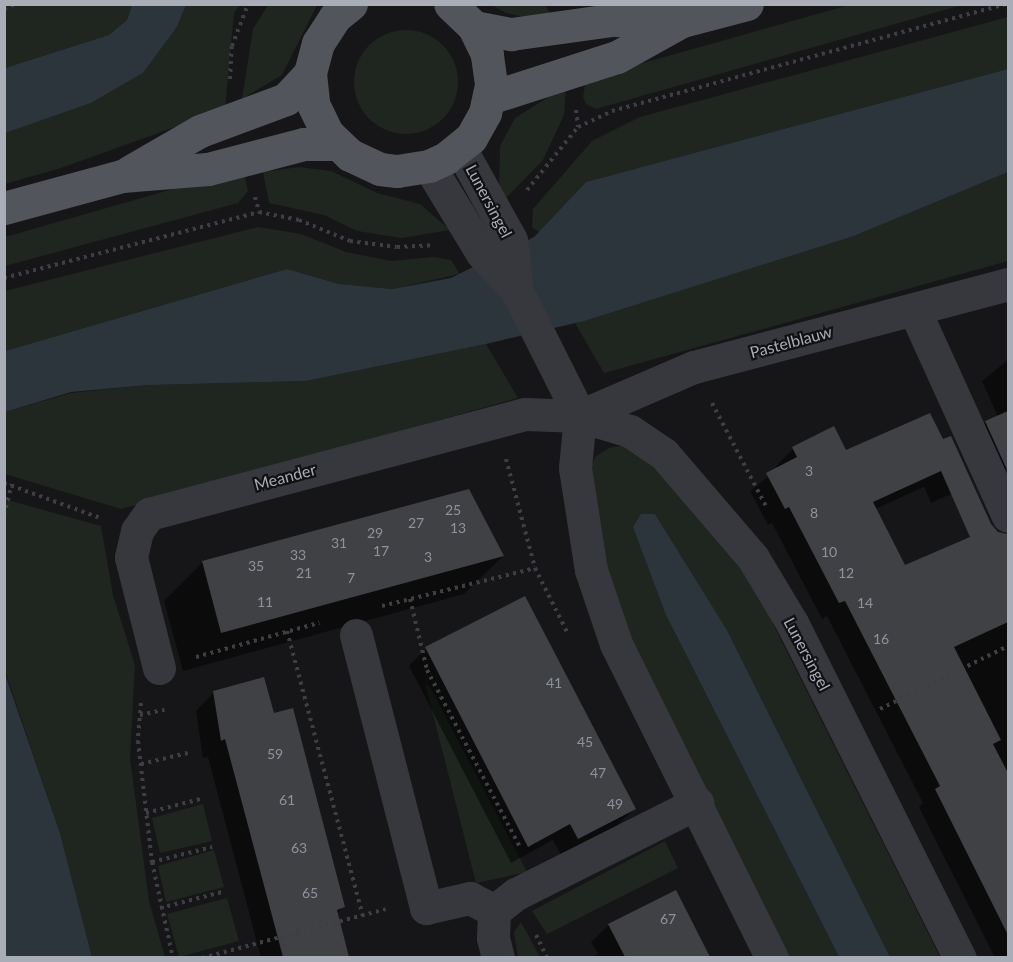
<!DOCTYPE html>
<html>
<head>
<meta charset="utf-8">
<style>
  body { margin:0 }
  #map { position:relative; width:1013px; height:962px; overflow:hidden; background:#161618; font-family:Lato,sans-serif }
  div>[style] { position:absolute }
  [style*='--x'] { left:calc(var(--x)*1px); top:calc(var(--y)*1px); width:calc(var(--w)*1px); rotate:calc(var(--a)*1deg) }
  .green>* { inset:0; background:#1e261f }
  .round { border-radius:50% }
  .water>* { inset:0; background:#2c353c }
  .shadow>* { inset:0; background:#0007 }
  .building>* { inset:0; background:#404145 }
  .path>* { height:4px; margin-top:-2px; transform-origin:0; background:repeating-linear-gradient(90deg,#3d3f44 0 3px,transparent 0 7.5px) }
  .minor>* { height:33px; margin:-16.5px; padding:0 16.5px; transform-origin:16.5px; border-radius:16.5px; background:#37383d }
  .major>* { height:33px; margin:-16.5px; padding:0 16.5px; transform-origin:16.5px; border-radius:16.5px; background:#53555c }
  span { translate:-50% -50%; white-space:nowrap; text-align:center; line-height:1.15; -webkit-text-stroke:4.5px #111113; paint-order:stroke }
  .number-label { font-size:14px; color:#8e929b }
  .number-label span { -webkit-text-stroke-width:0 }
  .street-label { font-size:16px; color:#a8adb8 }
  .frame { position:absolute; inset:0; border:6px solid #a8adb8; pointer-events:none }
</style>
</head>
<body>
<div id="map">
  <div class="green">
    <i style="clip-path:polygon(5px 5px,132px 5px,127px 20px,109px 35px,5px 68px)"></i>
    <i style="clip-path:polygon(186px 5px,240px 5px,234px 13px,225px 109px,61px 168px,5px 184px,4px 133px,91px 103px,143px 73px,177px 27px)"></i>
    <i style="clip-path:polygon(268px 5px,317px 5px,282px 75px,242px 99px,253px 29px)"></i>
    <i style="clip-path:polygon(492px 5px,545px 5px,553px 18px,532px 19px,506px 13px)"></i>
    <i style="clip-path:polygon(849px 5px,962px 5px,596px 109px,586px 104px,583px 97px,586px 79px)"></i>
    <i style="clip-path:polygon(1008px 17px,1008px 69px,586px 182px,539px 232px,532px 227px,533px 209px,592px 141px,640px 117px)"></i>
    <i class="round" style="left:354px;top:30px;width:104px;height:104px"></i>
    <i style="clip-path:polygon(566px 86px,564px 115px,543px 160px,503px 201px,499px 193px,500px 146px,515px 118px)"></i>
    <i style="clip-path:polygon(299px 167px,331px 171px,377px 193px,420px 204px,450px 230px,402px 238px,357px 231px,324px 215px,269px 203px,263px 172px)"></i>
    <i style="clip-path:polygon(1008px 172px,1008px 261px,604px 373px,575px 323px,854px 236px)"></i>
    <i style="clip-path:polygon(244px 174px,248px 191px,238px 203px,5px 266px,5px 237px,194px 183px)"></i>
    <i style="clip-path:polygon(258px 227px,301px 234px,346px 252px,391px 261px,433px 257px,451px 260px,460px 274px,392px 289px,339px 284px,287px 269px,5px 351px,5px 291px)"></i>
    <i style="clip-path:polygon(486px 344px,518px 398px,121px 509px,5px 474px,5px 412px,71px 393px,149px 385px,306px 381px)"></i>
    <i style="clip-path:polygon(626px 445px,646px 454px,734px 558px,768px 614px,940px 957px,890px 957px,727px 630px,655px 514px,666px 615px,839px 957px,784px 957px,630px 648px,611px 592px,589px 472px,595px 457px,609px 448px)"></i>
    <i style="clip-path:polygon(4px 499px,101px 526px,113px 595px,135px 665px,130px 758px,149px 901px,165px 957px,92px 957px,60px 833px,5px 671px)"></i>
    <i style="clip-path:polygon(425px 683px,430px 687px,527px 872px,476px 883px)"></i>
    <i style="clip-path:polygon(203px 804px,212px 841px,160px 853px,152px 818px)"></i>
    <i style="clip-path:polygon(665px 841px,678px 868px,547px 934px,532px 911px)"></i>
    <i style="clip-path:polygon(214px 850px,224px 887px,166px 902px,158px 866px)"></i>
    <i style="clip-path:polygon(227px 898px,239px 941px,179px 957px,167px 914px)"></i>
    <i style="clip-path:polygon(521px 922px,540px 957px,518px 957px,514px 932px)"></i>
  </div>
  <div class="water">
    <i style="clip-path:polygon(132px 5px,186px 5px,177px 27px,143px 73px,91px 103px,5px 133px,5px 68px,109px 35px,127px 20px)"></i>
    <i style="clip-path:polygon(1008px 69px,1008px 172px,854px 236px,584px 321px,486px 344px,306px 381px,149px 385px,71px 392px,5px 412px,5px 351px,287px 269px,339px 284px,392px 289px,451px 278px,534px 237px,586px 182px)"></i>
    <i style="clip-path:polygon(641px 514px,655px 514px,727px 630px,890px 957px,839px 957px,666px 615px,633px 527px)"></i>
    <i style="clip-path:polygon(4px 671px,60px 833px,92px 957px,5px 957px)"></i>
  </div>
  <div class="shadow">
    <i style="clip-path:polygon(1008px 360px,1008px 468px,986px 478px,968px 440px,986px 422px,998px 417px,982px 381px)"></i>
    <i style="clip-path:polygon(942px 441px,968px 477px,951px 494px,931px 503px,924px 487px,875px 509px,905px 567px,983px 533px,1008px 590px,1008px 958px,995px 958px,919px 807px,923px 803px,827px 616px,822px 619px,772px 523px,768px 525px,750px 491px,778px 469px,776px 466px,793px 449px,845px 452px)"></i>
    <i style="clip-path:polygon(469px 491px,503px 556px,464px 594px,183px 671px,164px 601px,202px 563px)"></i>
    <i style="clip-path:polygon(525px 598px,634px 809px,617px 826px,561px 855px,553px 840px,511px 863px,409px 666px,426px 649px)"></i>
    <i style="clip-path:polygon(214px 692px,272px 715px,344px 907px,336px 914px,348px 958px,261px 958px,208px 757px,203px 758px,196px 711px)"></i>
    <i style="clip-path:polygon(675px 892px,706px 958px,591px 958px,598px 954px,591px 942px,609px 925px)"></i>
  </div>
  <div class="building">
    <i style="clip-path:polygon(1008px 411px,1008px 472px,985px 421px)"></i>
    <i style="clip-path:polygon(evenodd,930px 413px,943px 439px,951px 436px,991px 524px,998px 532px,1008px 534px,1008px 622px,954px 647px,1001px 740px,993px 744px,1008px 773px,1008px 935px,935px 789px,940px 786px,845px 601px,839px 603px,789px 507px,785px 509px,766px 473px,797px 457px,792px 447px,834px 426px,846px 450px,930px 413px,941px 471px,970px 537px,905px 565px,873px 502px,941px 471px)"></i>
    <i style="clip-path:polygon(469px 489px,504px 556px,221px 633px,202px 561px)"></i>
    <i style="clip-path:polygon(525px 596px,636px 809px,578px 839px,570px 824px,528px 847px,425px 647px)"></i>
    <i style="clip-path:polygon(264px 677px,274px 713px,293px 708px,345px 907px,337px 910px,349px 957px,283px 957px,225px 739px,221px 741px,213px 691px)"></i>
    <i style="clip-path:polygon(676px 890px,710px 957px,625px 957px,608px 924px)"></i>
  </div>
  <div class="path">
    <i style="--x:4;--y:9;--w:12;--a:-24"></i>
    <i style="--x:230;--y:79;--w:33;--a:-87"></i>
    <i style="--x:232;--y:46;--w:45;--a:-69.1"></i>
    <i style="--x:576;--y:110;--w:17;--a:83"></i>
    <i style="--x:527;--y:190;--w:81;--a:-51"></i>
    <i style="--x:578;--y:127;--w:38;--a:-25"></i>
    <i style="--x:612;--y:111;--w:409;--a:-15.2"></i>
    <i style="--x:255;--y:197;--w:16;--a:75"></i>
    <i style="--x:4;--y:278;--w:263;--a:-14.5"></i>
    <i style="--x:259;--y:212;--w:41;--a:11.3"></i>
    <i style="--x:299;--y:220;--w:55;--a:22.4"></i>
    <i style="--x:350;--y:241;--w:47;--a:7.3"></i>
    <i style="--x:397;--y:247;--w:35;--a:-3"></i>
    <i style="--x:712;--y:403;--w:119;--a:62.4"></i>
    <i style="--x:506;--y:459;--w:113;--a:75.1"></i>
    <i style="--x:535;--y:568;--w:72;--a:63.4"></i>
    <i style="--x:4;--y:483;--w:102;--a:20"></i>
    <i style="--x:4;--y:515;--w:32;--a:-76"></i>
    <i style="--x:410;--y:599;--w:73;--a:76.5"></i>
    <i style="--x:427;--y:670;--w:200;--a:62.3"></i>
    <i style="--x:382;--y:606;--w:158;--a:-13.9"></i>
    <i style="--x:287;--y:631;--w:295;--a:75.1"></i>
    <i style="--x:196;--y:657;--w:128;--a:-15.5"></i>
    <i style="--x:141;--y:703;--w:38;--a:95"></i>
    <i style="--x:138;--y:741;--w:122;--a:83.4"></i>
    <i style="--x:152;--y:862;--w:98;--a:77.7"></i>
    <i style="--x:880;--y:709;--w:143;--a:-26.2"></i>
    <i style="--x:140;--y:715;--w:25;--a:-12"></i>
    <i style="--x:141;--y:764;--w:48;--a:-13.2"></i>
    <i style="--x:146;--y:813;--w:56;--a:-14.5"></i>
    <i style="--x:152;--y:862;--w:62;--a:-14"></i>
    <i style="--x:160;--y:908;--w:64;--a:-14.5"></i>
    <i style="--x:536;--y:935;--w:25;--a:64"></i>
    <i style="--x:281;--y:937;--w:22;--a:77"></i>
    <i style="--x:202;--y:958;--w:190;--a:-14.9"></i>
  </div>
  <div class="minor">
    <i style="--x:460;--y:148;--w:105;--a:61"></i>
    <i style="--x:511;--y:240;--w:51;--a:83.3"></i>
    <i style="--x:429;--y:166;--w:102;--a:58.7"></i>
    <i style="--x:482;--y:253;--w:52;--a:47.4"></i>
    <i style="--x:517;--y:291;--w:140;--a:63.3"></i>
    <i style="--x:580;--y:416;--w:52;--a:95.5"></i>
    <i style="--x:575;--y:468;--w:103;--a:81.1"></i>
    <i style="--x:591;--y:570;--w:78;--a:71.3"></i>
    <i style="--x:616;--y:644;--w:351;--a:63.6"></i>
    <i style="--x:914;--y:309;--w:227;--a:65.6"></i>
    <i style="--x:580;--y:416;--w:124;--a:-23.3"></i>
    <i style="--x:694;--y:367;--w:325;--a:-14.8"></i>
    <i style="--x:356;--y:635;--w:282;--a:75.6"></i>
    <i style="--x:426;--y:908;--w:45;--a:-12.8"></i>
    <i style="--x:470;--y:898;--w:27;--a:28"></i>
    <i style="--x:159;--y:668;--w:114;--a:-104.2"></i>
    <i style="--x:131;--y:557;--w:27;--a:-77"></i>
    <i style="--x:137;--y:531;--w:21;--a:-55"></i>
    <i style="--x:149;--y:514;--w:389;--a:-14.9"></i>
    <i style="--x:525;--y:414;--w:55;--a:2.1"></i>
    <i style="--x:580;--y:416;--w:52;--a:16.7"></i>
    <i style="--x:630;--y:431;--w:41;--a:34.1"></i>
    <i style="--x:664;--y:454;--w:137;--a:49.4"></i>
    <i style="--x:753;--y:558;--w:76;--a:59"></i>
    <i style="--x:792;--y:623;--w:375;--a:63.4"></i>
    <i style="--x:498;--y:958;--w:21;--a:-104"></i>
    <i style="--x:493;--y:938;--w:27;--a:-88"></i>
    <i style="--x:494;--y:911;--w:28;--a:-38"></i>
    <i style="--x:516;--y:894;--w:203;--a:-26.7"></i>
  </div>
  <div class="major">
    <i style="--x:351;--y:4;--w:21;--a:141"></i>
    <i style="--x:335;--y:17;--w:31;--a:123"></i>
    <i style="--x:318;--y:43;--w:31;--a:105"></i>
    <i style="--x:310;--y:73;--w:31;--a:84"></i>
    <i style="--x:313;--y:104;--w:32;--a:64"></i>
    <i style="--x:327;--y:133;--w:32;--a:44"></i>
    <i style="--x:350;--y:155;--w:33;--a:25"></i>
    <i style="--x:380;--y:169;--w:17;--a:7"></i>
    <i style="--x:397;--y:171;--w:32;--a:-9"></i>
    <i style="--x:429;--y:166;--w:19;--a:-25"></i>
    <i style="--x:446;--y:158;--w:32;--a:-39"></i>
    <i style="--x:471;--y:138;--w:29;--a:-61"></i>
    <i style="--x:485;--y:113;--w:30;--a:-78"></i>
    <i style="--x:491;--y:84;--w:30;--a:-98"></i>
    <i style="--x:487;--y:54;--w:30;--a:-116"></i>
    <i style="--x:474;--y:27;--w:33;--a:-136"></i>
    <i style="--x:474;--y:27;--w:38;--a:11"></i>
    <i style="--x:511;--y:34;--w:100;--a:-8"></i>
    <i style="--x:610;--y:20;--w:70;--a:0.8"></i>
    <i style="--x:489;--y:98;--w:134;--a:-17.8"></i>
    <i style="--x:617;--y:57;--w:74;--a:-29"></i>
    <i style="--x:682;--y:21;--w:67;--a:-14.7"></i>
    <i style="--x:129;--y:172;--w:82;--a:-30"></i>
    <i style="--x:200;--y:131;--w:92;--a:-20.4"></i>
    <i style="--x:286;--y:99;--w:35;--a:-47"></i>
    <i style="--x:4;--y:208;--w:122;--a:-15.2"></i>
    <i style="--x:122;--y:176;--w:86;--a:-4.7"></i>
    <i style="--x:208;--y:169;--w:99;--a:-14.6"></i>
    <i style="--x:304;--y:144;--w:33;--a:0"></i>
  </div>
  <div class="number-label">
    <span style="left:809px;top:471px">3</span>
    <span style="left:453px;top:510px">25</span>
    <span style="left:814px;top:513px">8</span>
    <span style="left:416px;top:523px">27</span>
    <span style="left:458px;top:528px">13</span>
    <span style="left:375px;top:533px">29</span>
    <span style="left:339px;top:543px">31</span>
    <span style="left:381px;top:551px">17</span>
    <span style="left:829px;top:552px">10</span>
    <span style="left:298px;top:555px">33</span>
    <span style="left:428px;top:557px">3</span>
    <span style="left:256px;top:566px">35</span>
    <span style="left:304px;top:573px">21</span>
    <span style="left:846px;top:573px">12</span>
    <span style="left:351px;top:578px">7</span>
    <span style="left:265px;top:602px">11</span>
    <span style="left:865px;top:603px">14</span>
    <span style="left:881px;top:639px">16</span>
    <span style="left:554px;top:683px">41</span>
    <span style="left:585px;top:742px">45</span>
    <span style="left:275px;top:754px">59</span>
    <span style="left:598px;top:773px">47</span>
    <span style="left:287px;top:800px">61</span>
    <span style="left:615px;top:804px">49</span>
    <span style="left:299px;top:848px">63</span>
    <span style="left:310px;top:893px">65</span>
    <span style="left:668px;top:919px">67</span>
  </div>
  <div class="street-label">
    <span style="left:489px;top:201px;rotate:62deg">Lunersingel</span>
    <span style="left:791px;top:342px;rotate:-15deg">Pastelblauw</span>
    <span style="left:285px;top:477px;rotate:-15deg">Meander</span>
    <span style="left:807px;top:654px;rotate:62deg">Lunersingel</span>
  </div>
  <div class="frame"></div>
</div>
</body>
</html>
